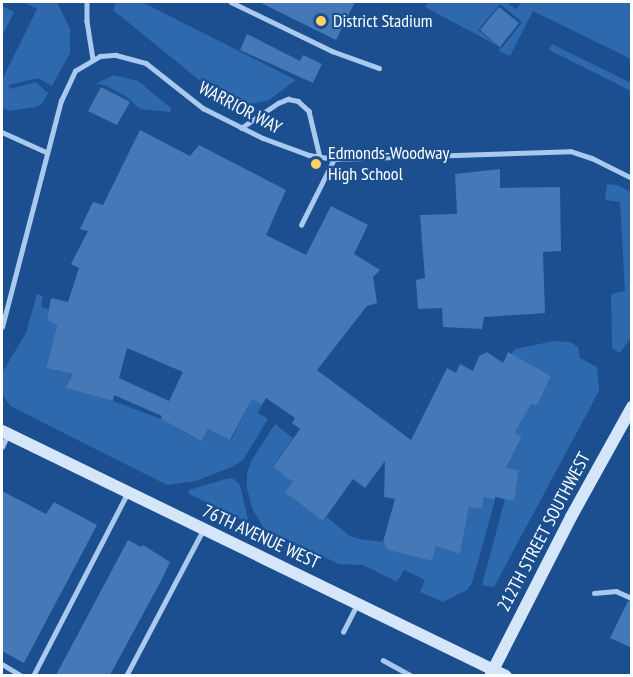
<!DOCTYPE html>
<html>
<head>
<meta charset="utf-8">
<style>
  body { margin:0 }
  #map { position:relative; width:633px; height:677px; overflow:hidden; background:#1b4f8f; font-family:"PT Sans Narrow",sans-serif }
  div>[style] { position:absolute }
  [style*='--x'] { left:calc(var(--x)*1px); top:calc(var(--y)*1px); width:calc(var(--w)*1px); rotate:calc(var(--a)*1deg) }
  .green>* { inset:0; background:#2e69ad }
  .building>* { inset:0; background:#4478b7 }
  .lane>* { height:4.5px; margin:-2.25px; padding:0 2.25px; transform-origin:2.25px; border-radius:2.25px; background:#a9c9ee }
  .secondary>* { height:12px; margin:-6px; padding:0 6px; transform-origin:6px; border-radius:6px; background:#d6e6fa }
  .dots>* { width:16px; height:16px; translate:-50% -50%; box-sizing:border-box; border:3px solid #1b4f8f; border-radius:50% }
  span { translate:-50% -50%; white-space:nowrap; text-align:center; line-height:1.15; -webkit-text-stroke:4.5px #1b4f8f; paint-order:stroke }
  .poi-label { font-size:18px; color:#fff }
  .left { translate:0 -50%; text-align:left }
  .street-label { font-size:18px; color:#fff }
  .frame { position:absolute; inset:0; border:3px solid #fff; pointer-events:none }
</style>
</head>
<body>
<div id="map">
  <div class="green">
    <i style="clip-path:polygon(23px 2px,57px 2px,70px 29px,70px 53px,52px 86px,38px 78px,9px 85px,10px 89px,36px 82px,48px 93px,42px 104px,36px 107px,9px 111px,2px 107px,2px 80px,37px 9px)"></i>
    <i style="clip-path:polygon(116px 2px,142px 2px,296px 80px,269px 100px,247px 105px,227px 98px,199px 80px,113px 10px)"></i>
    <i style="clip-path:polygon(evenodd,428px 2px,511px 2px,509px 5px,517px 9px,521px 2px,631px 2px,631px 59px,533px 11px,510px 56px,499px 51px,500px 47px,425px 7px,428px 2px,500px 4px,522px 22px,502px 48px,478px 30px,500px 4px)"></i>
    <i style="clip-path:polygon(2px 6px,14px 12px,2px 36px)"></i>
    <i style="clip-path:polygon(552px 44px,631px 83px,631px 91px,549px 50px)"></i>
    <i style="clip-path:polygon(114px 75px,138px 81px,171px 108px,170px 112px,140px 109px,127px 97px,105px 85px,95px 84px)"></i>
    <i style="clip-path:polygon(607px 184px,617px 185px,631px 192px,631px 337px,620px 353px,612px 348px,611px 294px,625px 291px,620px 202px,605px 200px)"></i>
    <i style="clip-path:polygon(37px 294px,43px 296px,41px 307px,49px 309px,47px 320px,57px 325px,46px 368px,71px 374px,67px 388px,113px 401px,161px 419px,200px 441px,208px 429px,231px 440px,252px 399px,262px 405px,258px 413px,268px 419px,243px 460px,232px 467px,196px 481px,167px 485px,10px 406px,2px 393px,2px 373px,26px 333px)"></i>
    <i style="clip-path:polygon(554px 341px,570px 342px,578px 347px,580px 358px,597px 367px,599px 391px,494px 587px,482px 585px,505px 499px,514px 500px,519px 470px,506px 468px,522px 438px,515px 433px,531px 404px,537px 406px,551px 376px,511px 354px,515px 349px)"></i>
    <i style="clip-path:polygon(275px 424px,293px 438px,273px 466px,293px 482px,323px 521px,327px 517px,350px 536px,360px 539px,383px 542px,388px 550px,432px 561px,436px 546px,460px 553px,469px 507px,482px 509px,484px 497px,495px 500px,472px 583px,467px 590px,443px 602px,420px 592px,425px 580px,404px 570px,397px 582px,363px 565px,339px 564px,264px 529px,252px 508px,247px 488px,247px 473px,252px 460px)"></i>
    <i style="clip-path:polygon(229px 478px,234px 479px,240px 485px,248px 520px,245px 521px,189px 494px,189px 490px)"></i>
  </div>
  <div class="building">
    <i style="clip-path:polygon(259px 2px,355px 2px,336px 40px)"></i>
    <i style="clip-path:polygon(499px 7px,519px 23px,500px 47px,480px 30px)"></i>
    <i style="clip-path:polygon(247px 34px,300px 61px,303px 55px,322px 64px,313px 83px,240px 50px)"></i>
    <i style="clip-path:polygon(101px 87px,130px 102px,117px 125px,88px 111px)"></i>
    <i style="clip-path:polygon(evenodd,140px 130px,190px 156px,199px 145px,286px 190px,266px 235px,306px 255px,331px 206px,368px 225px,354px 254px,380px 270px,373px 277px,377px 303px,367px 306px,317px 370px,411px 440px,447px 368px,456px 373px,460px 364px,473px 371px,479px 356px,487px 352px,503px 363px,508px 352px,551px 376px,537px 406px,531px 404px,515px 433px,522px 437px,506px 468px,519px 470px,514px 501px,495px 497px,495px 500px,484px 497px,482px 509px,469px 507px,460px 554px,436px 546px,432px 561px,388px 550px,383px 542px,395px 499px,384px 497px,385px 461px,365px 488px,353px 479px,323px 521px,285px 492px,293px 482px,273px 467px,300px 429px,292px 423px,295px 418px,266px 398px,262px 405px,252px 399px,230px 440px,208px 429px,201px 441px,161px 419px,162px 416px,114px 395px,113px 401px,66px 388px,72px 374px,46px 368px,57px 325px,47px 320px,51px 298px,68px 302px,79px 268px,71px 264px,88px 231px,80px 229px,93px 202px,103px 205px,140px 130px,127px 348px,183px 372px,169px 401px,119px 378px,127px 348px)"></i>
    <i style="clip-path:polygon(500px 169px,500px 188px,560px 187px,561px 251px,543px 252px,545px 313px,484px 317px,482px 329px,443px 327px,442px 308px,418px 309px,416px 280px,425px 278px,420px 215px,457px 214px,455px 174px)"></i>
    <i style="clip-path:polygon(2px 491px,46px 514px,54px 502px,97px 525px,24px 663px,2px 651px)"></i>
    <i style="clip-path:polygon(128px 540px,141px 547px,143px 545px,170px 562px,162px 579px,110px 675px,56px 675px)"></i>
    <i style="clip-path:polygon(628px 601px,632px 602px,632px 648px,610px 638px)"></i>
  </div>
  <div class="lane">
    <i style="--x:87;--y:2;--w:19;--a:90"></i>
    <i style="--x:87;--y:21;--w:39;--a:81"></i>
    <i style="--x:231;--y:2;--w:112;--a:25.9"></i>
    <i style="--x:332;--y:51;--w:50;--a:19.9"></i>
    <i style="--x:241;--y:128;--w:45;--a:-34"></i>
    <i style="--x:278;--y:103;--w:11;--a:-22"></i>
    <i style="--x:288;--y:99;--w:10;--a:11"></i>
    <i style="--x:298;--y:101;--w:15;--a:42"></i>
    <i style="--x:309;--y:111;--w:47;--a:76.6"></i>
    <i style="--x:2;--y:132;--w:48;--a:24.4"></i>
    <i style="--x:301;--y:225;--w:74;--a:-63.4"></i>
    <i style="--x:2;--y:327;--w:234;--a:-75.4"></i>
    <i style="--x:61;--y:101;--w:33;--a:-65"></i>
    <i style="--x:75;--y:71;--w:29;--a:-31"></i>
    <i style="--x:100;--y:56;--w:16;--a:-4"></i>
    <i style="--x:116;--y:55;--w:31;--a:15"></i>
    <i style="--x:146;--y:63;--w:73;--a:38.3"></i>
    <i style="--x:203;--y:108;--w:67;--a:26.6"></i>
    <i style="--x:263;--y:138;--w:49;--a:20.3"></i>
    <i style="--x:309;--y:155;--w:25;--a:9"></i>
    <i style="--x:334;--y:159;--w:236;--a:-1.9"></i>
    <i style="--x:570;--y:151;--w:23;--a:18"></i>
    <i style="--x:592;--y:158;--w:45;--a:26.6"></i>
    <i style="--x:2;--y:447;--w:14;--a:-65"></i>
    <i style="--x:594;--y:593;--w:22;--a:-5"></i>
    <i style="--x:616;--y:591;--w:17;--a:24"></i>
    <i style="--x:343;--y:632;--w:30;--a:-63"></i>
    <i style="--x:383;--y:660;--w:33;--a:29"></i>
    <i style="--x:2;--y:664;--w:23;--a:31"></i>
    <i style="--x:33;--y:676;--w:205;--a:-62.7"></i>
    <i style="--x:126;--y:676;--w:165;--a:-62.2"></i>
  </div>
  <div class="secondary">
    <i style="--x:2;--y:431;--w:560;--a:25.92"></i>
    <i style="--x:491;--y:674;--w:176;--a:-63"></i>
    <i style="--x:571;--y:517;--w:126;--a:-61"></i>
  </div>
  <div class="dots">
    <i style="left:321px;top:21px;background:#ffd166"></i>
    <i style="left:316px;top:164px;background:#ffd166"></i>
  </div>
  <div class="poi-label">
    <span class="left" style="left:333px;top:21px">District Stadium</span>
    <span class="left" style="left:328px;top:164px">Edmonds-Woodway<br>High School</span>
  </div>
  <div class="street-label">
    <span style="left:240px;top:108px;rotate:28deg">WARRIOR WAY</span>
    <span style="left:544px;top:532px;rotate:-62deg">212TH STREET SOUTHWEST</span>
    <span style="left:261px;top:537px;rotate:25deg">76TH AVENUE WEST</span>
  </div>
  <div class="frame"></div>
</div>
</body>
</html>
